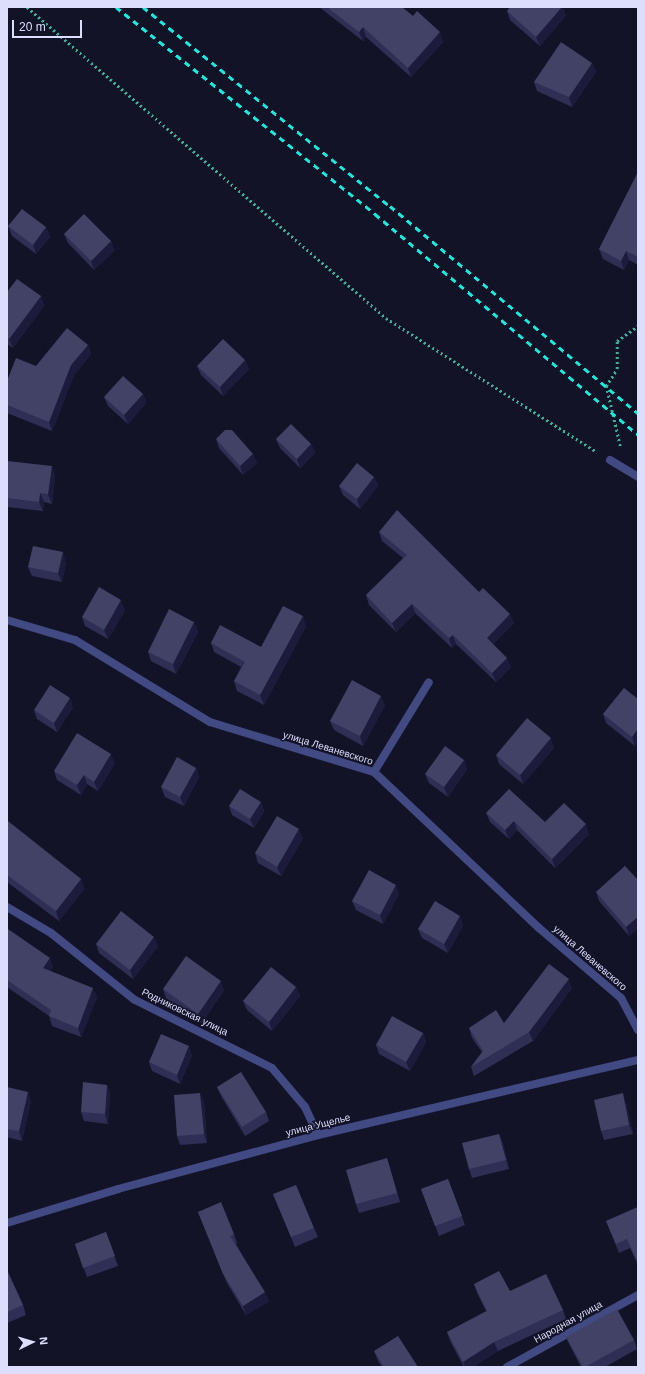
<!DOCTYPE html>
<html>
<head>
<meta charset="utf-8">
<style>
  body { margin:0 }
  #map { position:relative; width:645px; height:1374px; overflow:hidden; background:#131328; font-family:Helvetica,sans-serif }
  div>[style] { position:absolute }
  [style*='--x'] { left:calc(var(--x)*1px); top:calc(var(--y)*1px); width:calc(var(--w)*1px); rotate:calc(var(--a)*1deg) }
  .path>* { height:2.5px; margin-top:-1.25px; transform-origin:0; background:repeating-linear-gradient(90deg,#3cb198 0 2px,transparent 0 5px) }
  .service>* { height:8px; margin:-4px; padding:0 4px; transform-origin:4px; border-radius:4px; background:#424a83 }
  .minor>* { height:8px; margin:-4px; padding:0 4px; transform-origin:4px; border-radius:4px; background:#424a83 }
  .rail>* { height:3px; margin-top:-1.5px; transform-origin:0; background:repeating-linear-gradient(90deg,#1beadf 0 6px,transparent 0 11px) }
  .wall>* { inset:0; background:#2f2e54 }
  .shaded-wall>* { inset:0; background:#1c1b3b }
  .building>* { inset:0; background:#424166 }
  span { translate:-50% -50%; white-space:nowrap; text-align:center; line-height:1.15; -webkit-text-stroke:3px #131328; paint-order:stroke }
  .street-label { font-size:10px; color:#dddefc }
  .frame { position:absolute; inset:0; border:8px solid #dddefc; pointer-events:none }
  .north { position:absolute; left:12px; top:1322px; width:40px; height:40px; -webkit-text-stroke:3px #131328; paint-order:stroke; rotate:85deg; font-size:11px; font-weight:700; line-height:16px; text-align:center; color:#dddefc }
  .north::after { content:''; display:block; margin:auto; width:14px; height:18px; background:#dddefc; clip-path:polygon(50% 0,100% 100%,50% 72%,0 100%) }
  .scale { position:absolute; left:12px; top:20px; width:70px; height:18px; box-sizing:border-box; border:2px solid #dddefc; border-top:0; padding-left:5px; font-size:12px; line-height:14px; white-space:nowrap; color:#dddefc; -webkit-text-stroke:3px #131328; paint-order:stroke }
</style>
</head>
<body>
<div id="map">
  <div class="path">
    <i style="--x:27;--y:7;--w:475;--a:40.9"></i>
    <i style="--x:386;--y:318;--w:250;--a:32.4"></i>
    <i style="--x:620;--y:446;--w:62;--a:-103.1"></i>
    <i style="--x:606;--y:386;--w:20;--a:-57"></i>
    <i style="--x:617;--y:369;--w:28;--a:-90"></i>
    <i style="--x:617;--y:341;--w:26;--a:-36"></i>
  </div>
  <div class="service">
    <i style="--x:374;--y:772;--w:105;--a:-58.6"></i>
  </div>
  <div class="minor">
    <i style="--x:610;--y:460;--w:33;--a:31"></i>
    <i style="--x:7;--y:620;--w:71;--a:16.4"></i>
    <i style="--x:75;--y:640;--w:158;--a:31.3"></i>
    <i style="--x:210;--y:722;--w:171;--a:17"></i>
    <i style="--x:374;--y:772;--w:227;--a:43.4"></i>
    <i style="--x:539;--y:928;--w:108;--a:40.5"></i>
    <i style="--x:621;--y:998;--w:36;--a:62"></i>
    <i style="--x:7;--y:907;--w:51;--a:30.6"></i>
    <i style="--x:51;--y:933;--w:107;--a:38.6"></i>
    <i style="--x:135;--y:1000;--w:153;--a:26.4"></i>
    <i style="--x:272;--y:1068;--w:51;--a:49.8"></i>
    <i style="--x:305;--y:1107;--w:31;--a:65"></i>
    <i style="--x:7;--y:1223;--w:116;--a:-17"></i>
    <i style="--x:118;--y:1189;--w:207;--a:-15.1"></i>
    <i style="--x:318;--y:1135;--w:329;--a:-13.2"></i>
    <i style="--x:507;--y:1367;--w:149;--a:-28.8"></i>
  </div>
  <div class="rail">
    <i style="--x:116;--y:7;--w:332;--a:38.6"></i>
    <i style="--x:375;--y:214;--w:344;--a:40"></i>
    <i style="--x:143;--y:7;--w:317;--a:38.9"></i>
    <i style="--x:390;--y:206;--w:323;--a:39.9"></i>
  </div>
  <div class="wall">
    <i style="clip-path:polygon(319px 7px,402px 7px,443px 42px,411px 77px,366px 37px,363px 41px)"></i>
    <i style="clip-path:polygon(507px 11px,566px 15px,540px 46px,510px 20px)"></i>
    <i style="clip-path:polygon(592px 63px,596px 72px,572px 107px,537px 91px,534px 82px)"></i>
    <i style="clip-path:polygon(638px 172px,638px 265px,629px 260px,624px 270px,603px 259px,599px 249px)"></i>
    <i style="clip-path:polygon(8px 226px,46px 227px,50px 237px,36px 254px,12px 236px)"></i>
    <i style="clip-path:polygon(64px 234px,111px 241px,114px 251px,94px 270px,68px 243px)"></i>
    <i style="clip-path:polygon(7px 292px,41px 296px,44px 306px,13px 348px,7px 344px)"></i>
    <i style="clip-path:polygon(88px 345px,91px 354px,74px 375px,52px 431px,7px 413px,7px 381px,36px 366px)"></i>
    <i style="clip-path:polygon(245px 360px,249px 369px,223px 396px,201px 375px,197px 366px)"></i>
    <i style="clip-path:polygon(143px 394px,146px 403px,128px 424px,108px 406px,104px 397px)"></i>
    <i style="clip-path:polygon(216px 439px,257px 463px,243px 475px,219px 448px)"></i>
    <i style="clip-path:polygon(276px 439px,311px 444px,315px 453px,300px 468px,280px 448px)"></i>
    <i style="clip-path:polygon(7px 461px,55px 475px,52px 504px,44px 502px,43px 511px,7px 507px)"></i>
    <i style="clip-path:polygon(374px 477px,378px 486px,360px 509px,343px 495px,339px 486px)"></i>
    <i style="clip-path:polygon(379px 532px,479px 592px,514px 623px,493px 644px,511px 667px,496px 682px,456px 644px,452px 648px,415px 613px,396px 632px,369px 605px,366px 595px,403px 558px,382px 541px)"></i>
    <i style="clip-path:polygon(66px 562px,62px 582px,32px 576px,28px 567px)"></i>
    <i style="clip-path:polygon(125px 610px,108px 639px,85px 626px,82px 617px)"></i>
    <i style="clip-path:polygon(194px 622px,198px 632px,176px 674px,151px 661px,148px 652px)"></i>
    <i style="clip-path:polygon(306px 626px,264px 705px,237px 691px,234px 681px,241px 667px,214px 652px,211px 643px,261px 647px)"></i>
    <i style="clip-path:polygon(624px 688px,635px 746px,606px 723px,603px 714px)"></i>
    <i style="clip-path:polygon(385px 705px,363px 746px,334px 730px,330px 721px)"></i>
    <i style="clip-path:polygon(73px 707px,57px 732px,37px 719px,34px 710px)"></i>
    <i style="clip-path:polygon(554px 748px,523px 784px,499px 764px,496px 755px)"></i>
    <i style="clip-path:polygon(464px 760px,467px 769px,448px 797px,429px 783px,425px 774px)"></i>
    <i style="clip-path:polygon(115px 763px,98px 791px,87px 784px,81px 795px,57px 780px,54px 771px)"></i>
    <i style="clip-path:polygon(196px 768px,199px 777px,184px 806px,165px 797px,161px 787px)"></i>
    <i style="clip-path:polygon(261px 802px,264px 811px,254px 828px,232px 815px,229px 806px)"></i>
    <i style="clip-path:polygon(486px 813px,545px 822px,589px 834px,555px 868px,517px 830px,509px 839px,490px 822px)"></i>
    <i style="clip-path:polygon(7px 822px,81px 879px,84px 889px,59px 921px,7px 882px)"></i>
    <i style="clip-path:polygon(303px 838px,281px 876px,258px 863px,255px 853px)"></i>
    <i style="clip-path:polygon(625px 866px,629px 936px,599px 901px,596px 892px)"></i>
    <i style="clip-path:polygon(399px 894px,383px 924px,356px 910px,352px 901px)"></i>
    <i style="clip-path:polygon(463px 925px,448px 953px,422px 938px,418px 929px)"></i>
    <i style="clip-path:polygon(7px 930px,53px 967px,50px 971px,97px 997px,81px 1037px,52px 1026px,49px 1016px,7px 987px)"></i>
    <i style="clip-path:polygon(96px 944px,158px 946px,133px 979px,99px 953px)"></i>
    <i style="clip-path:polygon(296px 987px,300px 996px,272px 1031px,247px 1010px,243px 1001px)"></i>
    <i style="clip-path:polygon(572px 988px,533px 1041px,474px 1076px,471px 1067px,482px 1052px,472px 1038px,469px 1028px,504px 1023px)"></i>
    <i style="clip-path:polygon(163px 989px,224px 990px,202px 1023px,166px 998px)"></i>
    <i style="clip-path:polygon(423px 1033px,426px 1042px,410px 1071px,379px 1054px,376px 1045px)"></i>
    <i style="clip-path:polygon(192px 1055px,180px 1084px,152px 1071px,149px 1062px)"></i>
    <i style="clip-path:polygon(107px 1085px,110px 1094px,108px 1124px,84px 1121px,81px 1112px)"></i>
    <i style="clip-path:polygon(7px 1087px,31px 1101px,22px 1141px,7px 1137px)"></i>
    <i style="clip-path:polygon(217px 1087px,266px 1112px,269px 1121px,245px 1136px,221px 1096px)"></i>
    <i style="clip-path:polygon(204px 1102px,207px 1143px,180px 1145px,177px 1136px)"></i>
    <i style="clip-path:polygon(626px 1103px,633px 1134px,604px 1140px,601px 1131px)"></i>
    <i style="clip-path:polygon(499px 1134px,503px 1143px,509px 1169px,472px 1178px,469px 1169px)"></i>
    <i style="clip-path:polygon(387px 1158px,390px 1168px,400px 1202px,359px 1213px,356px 1204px)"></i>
    <i style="clip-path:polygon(448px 1179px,465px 1225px,439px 1236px,421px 1189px)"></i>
    <i style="clip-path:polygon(273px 1194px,314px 1228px,318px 1237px,295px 1247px)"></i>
    <i style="clip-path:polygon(638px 1207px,638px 1265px,630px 1248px,619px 1253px,606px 1221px)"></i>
    <i style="clip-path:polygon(198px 1212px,234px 1234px,237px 1243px,236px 1244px,269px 1301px,246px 1315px,227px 1283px)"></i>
    <i style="clip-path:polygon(106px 1232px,118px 1266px,87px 1277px,75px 1244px)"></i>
    <i style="clip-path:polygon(7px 1270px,23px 1305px,26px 1315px,7px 1323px)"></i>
    <i style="clip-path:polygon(474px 1284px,510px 1291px,563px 1310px,566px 1319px,498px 1351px,473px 1367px,464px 1367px,450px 1341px,447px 1332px,486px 1311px,477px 1293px)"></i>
    <i style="clip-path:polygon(566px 1337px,634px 1340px,637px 1349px,605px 1367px,581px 1367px,570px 1346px)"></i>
    <i style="clip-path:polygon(374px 1351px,418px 1367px,382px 1367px,378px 1361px)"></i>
  </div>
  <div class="shaded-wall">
    <i style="clip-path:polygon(562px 7px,563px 7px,566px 15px,540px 46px,536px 37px)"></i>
    <i style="clip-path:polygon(363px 27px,366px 37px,363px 41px,359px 32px)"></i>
    <i style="clip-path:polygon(440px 32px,443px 42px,411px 77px,408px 68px)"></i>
    <i style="clip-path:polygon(592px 63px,596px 72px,572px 107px,569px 97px)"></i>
    <i style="clip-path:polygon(46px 227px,50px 237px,36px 254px,33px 245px)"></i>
    <i style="clip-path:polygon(111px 241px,114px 251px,94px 270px,91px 261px)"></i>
    <i style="clip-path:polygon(626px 251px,629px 260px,624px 270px,621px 261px)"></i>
    <i style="clip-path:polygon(41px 296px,44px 306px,13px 348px,9px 339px)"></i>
    <i style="clip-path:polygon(88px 345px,91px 354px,74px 375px,52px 431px,49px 422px,71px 365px)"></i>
    <i style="clip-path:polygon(245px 360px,249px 369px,223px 396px,220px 387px)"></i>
    <i style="clip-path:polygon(143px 394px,146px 403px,128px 424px,124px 415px)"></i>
    <i style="clip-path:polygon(311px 444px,315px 453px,300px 468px,297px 459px)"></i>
    <i style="clip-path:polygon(253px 454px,257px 463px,243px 475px,240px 466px)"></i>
    <i style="clip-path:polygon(52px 466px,55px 475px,52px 504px,48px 494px)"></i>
    <i style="clip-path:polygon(374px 477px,378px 486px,360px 509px,357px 499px)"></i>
    <i style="clip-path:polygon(40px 493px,44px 502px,43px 511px,39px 502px)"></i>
    <i style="clip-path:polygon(63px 552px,66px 562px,62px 582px,58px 573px)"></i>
    <i style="clip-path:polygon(121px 600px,125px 610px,108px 639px,104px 630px)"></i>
    <i style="clip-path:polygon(412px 604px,415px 613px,396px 632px,392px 623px)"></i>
    <i style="clip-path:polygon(510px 614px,514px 623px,490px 647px,487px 638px)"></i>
    <i style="clip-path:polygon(303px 616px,306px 626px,264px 705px,260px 695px)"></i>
    <i style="clip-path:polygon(194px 622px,198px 632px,176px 674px,173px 664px)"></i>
    <i style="clip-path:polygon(453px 635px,456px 644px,452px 648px,449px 638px)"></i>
    <i style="clip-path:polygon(507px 658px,511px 667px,496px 682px,492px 673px)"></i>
    <i style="clip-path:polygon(381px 696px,385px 705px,363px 746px,360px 736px)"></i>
    <i style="clip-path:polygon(70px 698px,73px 707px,57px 732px,54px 723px)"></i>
    <i style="clip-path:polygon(638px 729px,638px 743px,635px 746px,632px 737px)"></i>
    <i style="clip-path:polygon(551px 738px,554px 748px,523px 784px,520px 775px)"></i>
    <i style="clip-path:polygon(111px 754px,115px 763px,98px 791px,94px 782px)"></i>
    <i style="clip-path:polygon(464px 760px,467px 769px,448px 797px,444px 787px)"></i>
    <i style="clip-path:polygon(196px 768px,199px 777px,184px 806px,180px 797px)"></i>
    <i style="clip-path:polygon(84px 775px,87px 784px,81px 795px,77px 785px)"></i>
    <i style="clip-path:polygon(261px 802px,264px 811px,254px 828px,250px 819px)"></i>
    <i style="clip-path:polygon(514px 821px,517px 830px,509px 839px,505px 830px)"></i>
    <i style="clip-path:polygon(586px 824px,589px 834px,555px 868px,552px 859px)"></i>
    <i style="clip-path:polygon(299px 829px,303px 838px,281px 876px,277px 867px)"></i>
    <i style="clip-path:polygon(81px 879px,84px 889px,59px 921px,56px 911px)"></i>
    <i style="clip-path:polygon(396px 885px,399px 894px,383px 924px,380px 915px)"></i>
    <i style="clip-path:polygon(460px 916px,463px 925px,448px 953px,444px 944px)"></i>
    <i style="clip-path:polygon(638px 917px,638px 929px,629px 936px,626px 927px)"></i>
    <i style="clip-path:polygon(154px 937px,158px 946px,133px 979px,130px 970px)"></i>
    <i style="clip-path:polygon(50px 958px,53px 967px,46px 977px,43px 968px)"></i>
    <i style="clip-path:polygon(569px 979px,572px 988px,533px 1041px,529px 1032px)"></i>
    <i style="clip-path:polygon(221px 981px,224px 990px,202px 1023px,198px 1014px)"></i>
    <i style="clip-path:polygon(296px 987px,300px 996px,272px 1031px,269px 1022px)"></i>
    <i style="clip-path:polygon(93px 988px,97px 997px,81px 1037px,78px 1028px)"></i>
    <i style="clip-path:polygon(423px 1033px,426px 1042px,410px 1071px,406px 1062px)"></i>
    <i style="clip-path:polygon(189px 1046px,192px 1055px,180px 1084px,177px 1075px)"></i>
    <i style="clip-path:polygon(107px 1085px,110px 1094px,108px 1124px,105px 1114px)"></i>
    <i style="clip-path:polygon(28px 1092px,31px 1101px,22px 1141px,19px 1131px)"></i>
    <i style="clip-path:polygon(200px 1093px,204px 1102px,207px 1143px,204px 1134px)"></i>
    <i style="clip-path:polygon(623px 1093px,626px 1103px,633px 1134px,629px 1125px)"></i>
    <i style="clip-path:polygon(499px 1134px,503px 1143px,509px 1169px,506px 1160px)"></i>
    <i style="clip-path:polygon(265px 1292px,269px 1301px,246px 1315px,243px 1306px)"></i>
    <i style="clip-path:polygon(494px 1342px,498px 1351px,473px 1367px,465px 1367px,463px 1362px)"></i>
  </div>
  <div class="building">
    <i style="clip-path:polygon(327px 7px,402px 7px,413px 16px,417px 11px,440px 32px,408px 68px,363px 27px,359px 32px)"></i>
    <i style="clip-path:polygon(510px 7px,562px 7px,536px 37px,507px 11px)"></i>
    <i style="clip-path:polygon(561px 42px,592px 63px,569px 97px,534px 82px)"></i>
    <i style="clip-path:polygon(638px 172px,638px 257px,626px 251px,621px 261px,599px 249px)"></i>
    <i style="clip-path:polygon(22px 209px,46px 227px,33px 245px,8px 226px)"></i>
    <i style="clip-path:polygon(84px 214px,111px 241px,91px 261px,64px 234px)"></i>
    <i style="clip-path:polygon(17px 279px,41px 296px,9px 339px,7px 337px,7px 292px)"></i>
    <i style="clip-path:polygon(67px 328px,88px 345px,71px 365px,49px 422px,7px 405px,7px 381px,16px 358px,36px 366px)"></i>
    <i style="clip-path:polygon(223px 339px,245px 360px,220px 387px,197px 366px)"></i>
    <i style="clip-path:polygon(123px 376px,143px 394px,124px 415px,104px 397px)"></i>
    <i style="clip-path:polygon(291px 424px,311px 444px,297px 459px,276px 439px)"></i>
    <i style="clip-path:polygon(225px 430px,232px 430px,253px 454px,240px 466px,216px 439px)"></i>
    <i style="clip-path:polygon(7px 461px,52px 466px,48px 494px,40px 493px,39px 502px,7px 498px)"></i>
    <i style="clip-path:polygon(357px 463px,374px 477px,357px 499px,339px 486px)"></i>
    <i style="clip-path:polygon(397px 510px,479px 592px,483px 588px,510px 614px,487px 638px,507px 658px,492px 673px,453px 635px,449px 638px,412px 604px,392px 623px,366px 595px,407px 555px,379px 532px)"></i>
    <i style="clip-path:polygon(33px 546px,63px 552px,58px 573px,28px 567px)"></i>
    <i style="clip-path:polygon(99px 587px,121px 600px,104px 630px,82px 617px)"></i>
    <i style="clip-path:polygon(283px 606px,303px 616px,260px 695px,234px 681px,245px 662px,211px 643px,220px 625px,261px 647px)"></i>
    <i style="clip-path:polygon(169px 609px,194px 622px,173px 664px,148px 652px)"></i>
    <i style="clip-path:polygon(352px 680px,381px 696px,360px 736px,330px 721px)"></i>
    <i style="clip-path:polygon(50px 685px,70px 698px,54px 723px,34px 710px)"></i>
    <i style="clip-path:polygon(624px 688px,638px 699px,638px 729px,632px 737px,603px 714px)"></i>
    <i style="clip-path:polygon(527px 718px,551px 738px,520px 775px,496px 755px)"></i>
    <i style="clip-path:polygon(77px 733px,111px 754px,94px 782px,84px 775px,77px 785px,54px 771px)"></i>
    <i style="clip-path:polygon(445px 746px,464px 760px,444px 787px,425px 774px)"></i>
    <i style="clip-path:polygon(177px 757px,196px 768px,180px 797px,161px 787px)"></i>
    <i style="clip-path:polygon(240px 789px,261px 802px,250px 819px,229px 806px)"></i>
    <i style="clip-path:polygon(509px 789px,545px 822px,564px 803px,586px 824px,552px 859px,514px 821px,505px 830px,486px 813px)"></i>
    <i style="clip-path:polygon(277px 816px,299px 829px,277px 867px,255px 853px)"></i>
    <i style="clip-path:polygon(8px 821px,81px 879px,56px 911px,7px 875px,7px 822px)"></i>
    <i style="clip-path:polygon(625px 866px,638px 880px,638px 917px,626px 927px,596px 892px)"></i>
    <i style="clip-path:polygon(369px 870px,396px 885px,380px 915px,352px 901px)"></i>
    <i style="clip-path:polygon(435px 901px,460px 916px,444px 944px,418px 929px)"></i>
    <i style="clip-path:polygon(121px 911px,154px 937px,130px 970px,96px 944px)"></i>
    <i style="clip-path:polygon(8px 929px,50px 958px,43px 968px,93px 988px,78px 1028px,49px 1016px,51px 1010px,7px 980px,7px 930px)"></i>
    <i style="clip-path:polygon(186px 956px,221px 981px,198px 1014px,163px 989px)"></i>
    <i style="clip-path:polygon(549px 964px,569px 979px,529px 1032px,471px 1067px,483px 1051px,469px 1028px,496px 1010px,504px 1023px)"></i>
    <i style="clip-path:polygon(271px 967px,296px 987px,269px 1022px,243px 1001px)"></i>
    <i style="clip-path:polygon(392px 1016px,423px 1033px,406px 1062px,376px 1045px)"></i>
    <i style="clip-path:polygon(161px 1034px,189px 1046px,177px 1075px,149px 1062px)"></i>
    <i style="clip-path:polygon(241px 1072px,266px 1112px,242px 1127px,217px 1087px)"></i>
    <i style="clip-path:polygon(83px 1082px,107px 1085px,105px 1114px,81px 1112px)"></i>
    <i style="clip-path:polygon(7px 1087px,28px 1092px,19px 1131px,7px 1129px)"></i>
    <i style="clip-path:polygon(200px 1093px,204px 1134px,177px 1136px,174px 1095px)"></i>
    <i style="clip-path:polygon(623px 1093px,629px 1125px,601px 1131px,594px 1100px)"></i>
    <i style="clip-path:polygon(499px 1134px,506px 1160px,469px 1169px,462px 1143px)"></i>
    <i style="clip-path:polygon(387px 1158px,397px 1193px,356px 1204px,346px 1170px)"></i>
    <i style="clip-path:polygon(448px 1179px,462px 1216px,435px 1226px,421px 1189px)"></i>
    <i style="clip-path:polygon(296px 1185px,314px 1228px,291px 1237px,273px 1194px)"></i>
    <i style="clip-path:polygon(221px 1202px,234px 1234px,230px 1236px,265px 1292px,243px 1306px,223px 1274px,198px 1212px)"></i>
    <i style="clip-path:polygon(638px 1207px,638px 1263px,627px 1239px,616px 1244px,606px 1221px)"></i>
    <i style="clip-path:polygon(106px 1232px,115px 1256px,83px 1268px,75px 1244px)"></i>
    <i style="clip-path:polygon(7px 1270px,23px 1305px,7px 1312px)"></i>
    <i style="clip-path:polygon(499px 1271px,510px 1291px,546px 1274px,563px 1310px,494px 1342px,463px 1362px,447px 1332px,487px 1311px,474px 1284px)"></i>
    <i style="clip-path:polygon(617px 1309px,634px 1340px,585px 1367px,583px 1367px,566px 1337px)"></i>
    <i style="clip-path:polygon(398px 1336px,418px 1367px,384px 1367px,374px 1351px)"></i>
  </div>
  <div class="street-label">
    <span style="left:328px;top:748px;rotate:17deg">улица Леваневского</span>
    <span style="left:590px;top:958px;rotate:41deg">улица Леваневского</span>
    <span style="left:185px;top:1012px;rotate:26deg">Родниковская улица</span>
    <span style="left:318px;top:1125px;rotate:-14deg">улица Ущелье</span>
    <span style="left:568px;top:1322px;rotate:-29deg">Народная улица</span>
  </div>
  <div class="frame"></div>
  <div class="north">N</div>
  <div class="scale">20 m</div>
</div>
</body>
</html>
